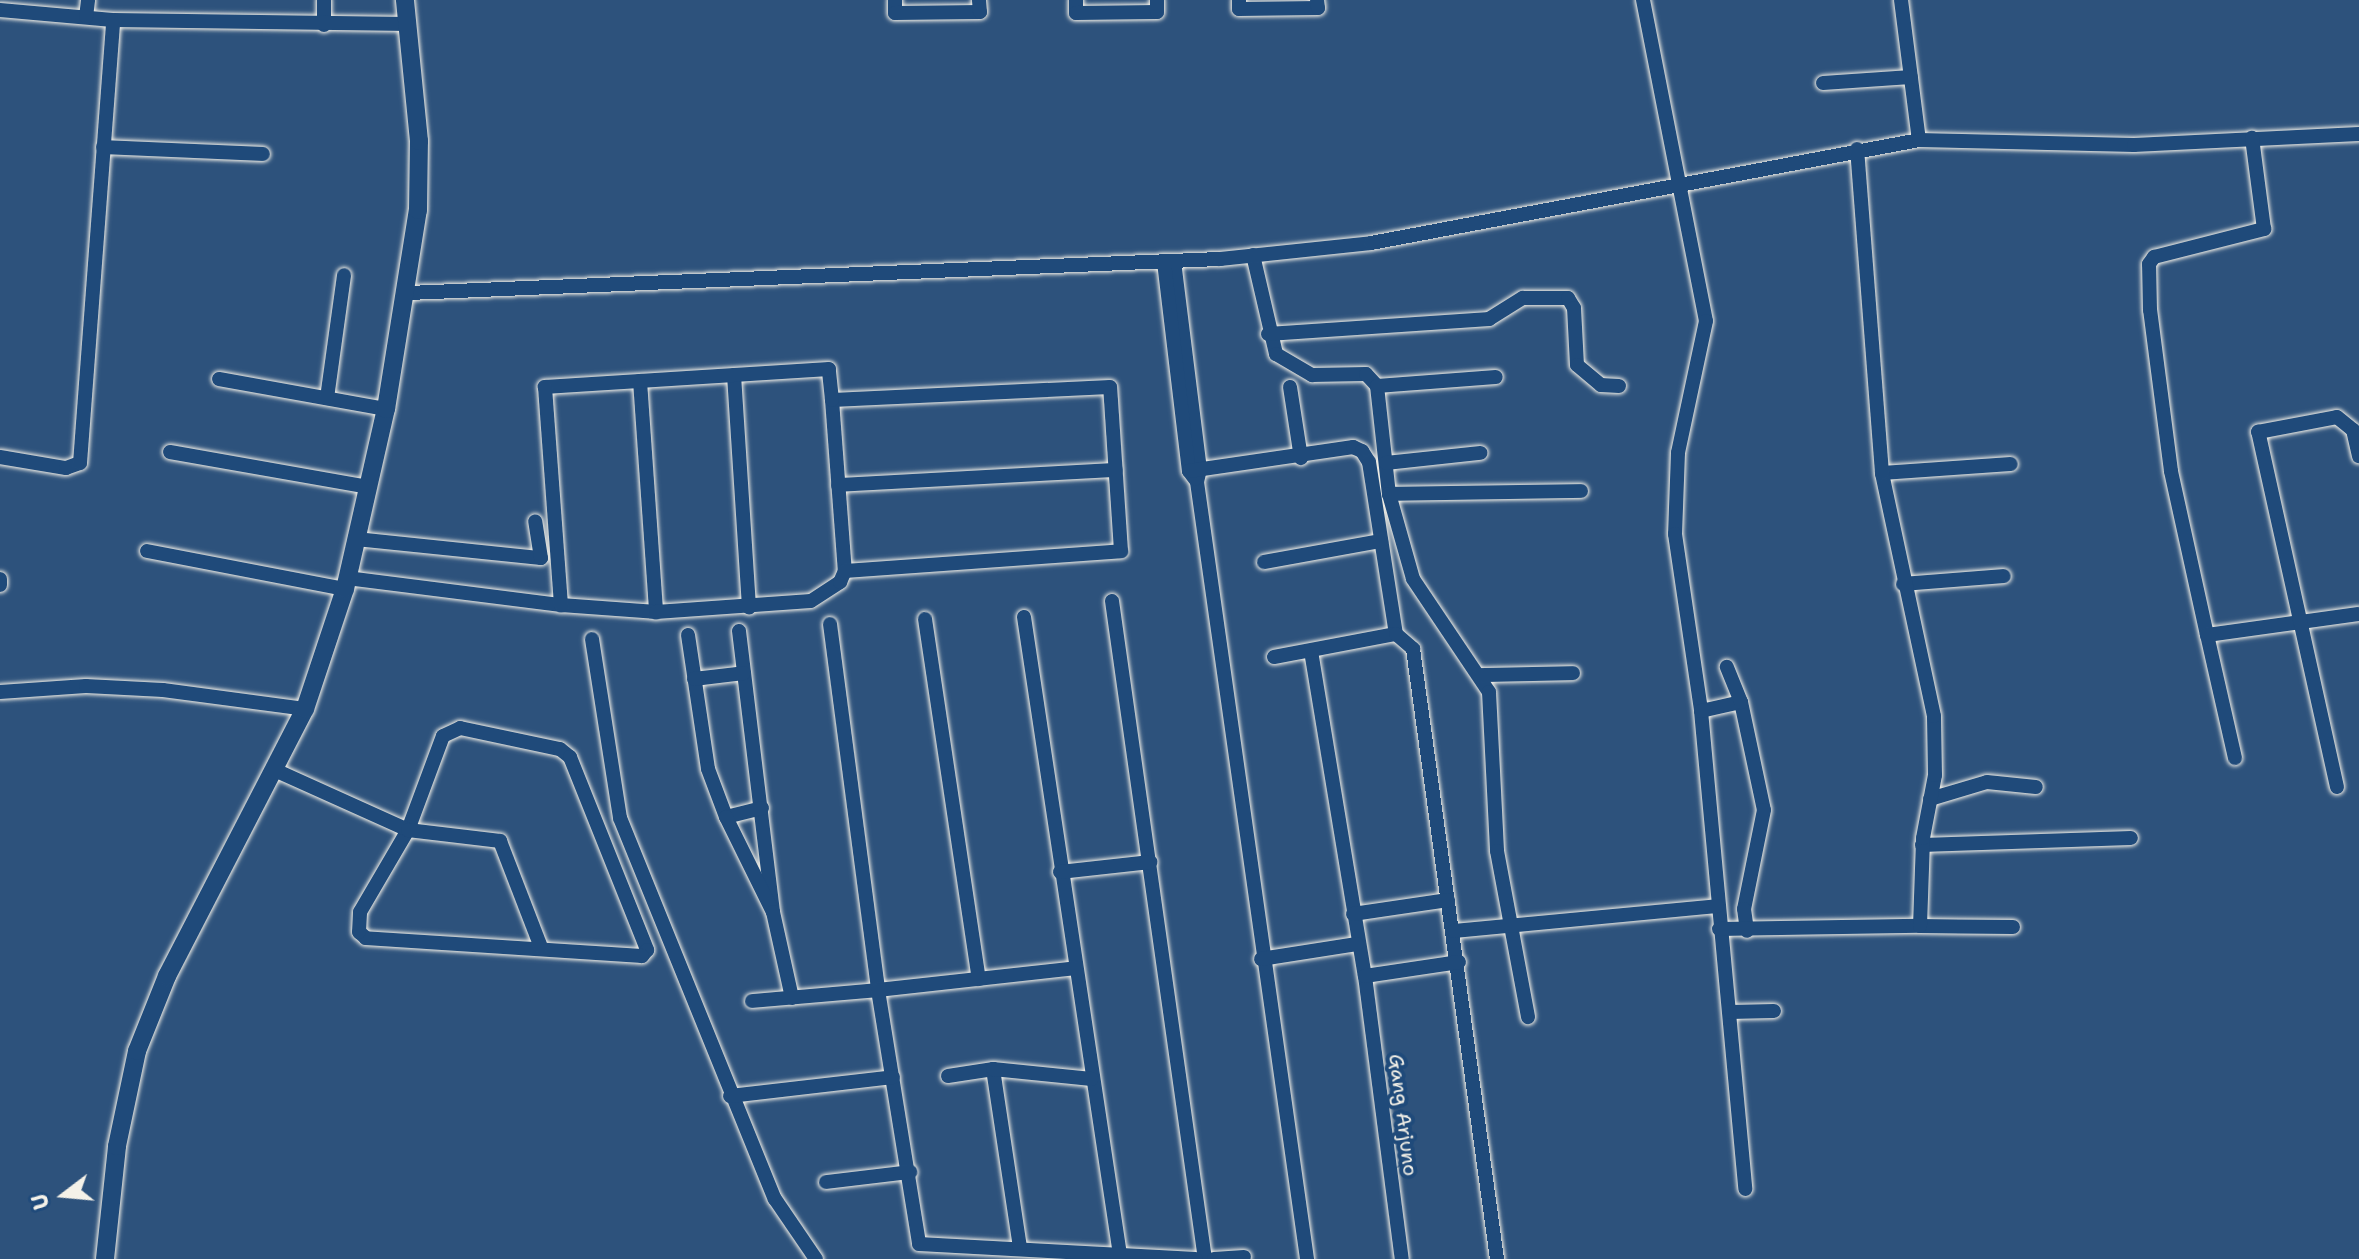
<!DOCTYPE html>
<html>
<head>
<meta charset="utf-8">
<style>
  body { margin:0 }
  #map { position:relative; width:2359px; height:1259px; overflow:hidden; background:#2d527c; font-family:"Shantell Sans",sans-serif }
  div>[style] { position:absolute }
  [style*='--x'] { left:calc(var(--x)*1px); top:calc(var(--y)*1px); width:calc(var(--w)*1px); rotate:calc(var(--a)*1deg) }
  .roads { filter:drop-shadow(0 0 2px #f4f1e8) drop-shadow(0 0 2px #f4f1e8) }
  .minor>* { height:14px; margin:-7px; padding:0 7px; transform-origin:7px; border-radius:7px; background:#1f4a7a }
  .tertiary>* { height:18px; margin:-9px; padding:0 9px; transform-origin:9px; border-radius:9px; background:#1f4a7a }
  span { translate:-50% -50%; white-space:nowrap; text-align:center; line-height:1.15; -webkit-text-stroke:8px #1f4a7a; paint-order:stroke }
  .street-label { font-size:20px; color:#f4f1e8 }
  .north { position:absolute; left:24px; top:1155px; width:80px; height:80px; -webkit-text-stroke:6px #1f4a7a; paint-order:stroke; rotate:254deg; font-size:22px; font-weight:700; line-height:32px; text-align:center; color:#f4f1e8 }
  .north::after { content:''; display:block; margin:auto; width:28px; height:36px; background:#f4f1e8; clip-path:polygon(50% 0,100% 100%,50% 72%,0 100%) }
</style>
</head>
<body>
<div id="map">
  <div class="roads">
    <div class="minor">
      <i style="--x:324;--y:0;--w:25;--a:90"></i>
      <i style="--x:895;--y:0;--w:13;--a:90"></i>
      <i style="--x:895;--y:13;--w:85;--a:-0.7"></i>
      <i style="--x:980;--y:12;--w:12;--a:-95"></i>
      <i style="--x:1076;--y:0;--w:13;--a:90"></i>
      <i style="--x:1076;--y:13;--w:81;--a:-0.7"></i>
      <i style="--x:1157;--y:12;--w:12;--a:-90"></i>
      <i style="--x:1239;--y:0;--w:9;--a:90"></i>
      <i style="--x:1239;--y:9;--w:79;--a:-0.7"></i>
      <i style="--x:1318;--y:8;--w:8;--a:-97"></i>
      <i style="--x:1643;--y:0;--w:327;--a:78.9"></i>
      <i style="--x:1706;--y:321;--w:135;--a:102"></i>
      <i style="--x:1678;--y:453;--w:81;--a:92.1"></i>
      <i style="--x:1675;--y:534;--w:179;--a:81.6"></i>
      <i style="--x:1701;--y:711;--w:480;--a:84.7"></i>
      <i style="--x:1901;--y:0;--w:141;--a:82.7"></i>
      <i style="--x:0;--y:10;--w:113;--a:5.1"></i>
      <i style="--x:113;--y:20;--w:295;--a:0.8"></i>
      <i style="--x:86;--y:17;--w:17;--a:-83"></i>
      <i style="--x:1823;--y:83;--w:88;--a:-3.9"></i>
      <i style="--x:103;--y:147;--w:160;--a:2.5"></i>
      <i style="--x:1253;--y:255;--w:102;--a:76.9"></i>
      <i style="--x:1276;--y:354;--w:42;--a:30.3"></i>
      <i style="--x:1312;--y:375;--w:54;--a:-1.1"></i>
      <i style="--x:1366;--y:374;--w:16;--a:47"></i>
      <i style="--x:1377;--y:386;--w:109;--a:83.7"></i>
      <i style="--x:1389;--y:494;--w:88;--a:74.2"></i>
      <i style="--x:1413;--y:579;--w:136;--a:56.1"></i>
      <i style="--x:1489;--y:692;--w:159;--a:87.1"></i>
      <i style="--x:1497;--y:851;--w:169;--a:79.4"></i>
      <i style="--x:1174;--y:261;--w:210;--a:82.9"></i>
      <i style="--x:1200;--y:469;--w:13;--a:103"></i>
      <i style="--x:1197;--y:482;--w:785;--a:81.94"></i>
      <i style="--x:1164;--y:262;--w:210;--a:83.2"></i>
      <i style="--x:1189;--y:471;--w:10;--a:53"></i>
      <i style="--x:408;--y:293;--w:813;--a:-2.4"></i>
      <i style="--x:1220;--y:259;--w:152;--a:-6"></i>
      <i style="--x:1371;--y:243;--w:558;--a:-10.64"></i>
      <i style="--x:1919;--y:140;--w:215;--a:1.3"></i>
      <i style="--x:2134;--y:145;--w:225;--a:-2.8"></i>
      <i style="--x:1268;--y:334;--w:222;--a:-3.9"></i>
      <i style="--x:1489;--y:319;--w:40;--a:-32"></i>
      <i style="--x:1523;--y:298;--w:45;--a:0"></i>
      <i style="--x:1568;--y:298;--w:12;--a:59"></i>
      <i style="--x:1574;--y:308;--w:57;--a:87"></i>
      <i style="--x:1577;--y:365;--w:31;--a:40"></i>
      <i style="--x:1601;--y:385;--w:18;--a:3"></i>
      <i style="--x:734;--y:375;--w:233;--a:86.3"></i>
      <i style="--x:219;--y:379;--w:170;--a:10.2"></i>
      <i style="--x:640;--y:381;--w:232;--a:86"></i>
      <i style="--x:1377;--y:386;--w:119;--a:-4.3"></i>
      <i style="--x:1290;--y:387;--w:72;--a:81.2"></i>
      <i style="--x:327;--y:398;--w:124;--a:-82.1"></i>
      <i style="--x:832;--y:400;--w:171;--a:85.7"></i>
      <i style="--x:170;--y:452;--w:201;--a:10"></i>
      <i style="--x:0;--y:457;--w:67;--a:9.5"></i>
      <i style="--x:66;--y:468;--w:15;--a:-20"></i>
      <i style="--x:80;--y:463;--w:444;--a:-85.7"></i>
      <i style="--x:1386;--y:463;--w:95;--a:-6.1"></i>
      <i style="--x:1189;--y:471;--w:166;--a:-8.3"></i>
      <i style="--x:1353;--y:447;--w:10;--a:24"></i>
      <i style="--x:1362;--y:451;--w:13;--a:58"></i>
      <i style="--x:1369;--y:462;--w:174;--a:81.1"></i>
      <i style="--x:1882;--y:473;--w:129;--a:-4"></i>
      <i style="--x:838;--y:485;--w:278;--a:-3.1"></i>
      <i style="--x:1389;--y:494;--w:192;--a:-0.9"></i>
      <i style="--x:356;--y:539;--w:186;--a:5.9"></i>
      <i style="--x:541;--y:558;--w:37;--a:-99"></i>
      <i style="--x:147;--y:551;--w:202;--a:10.9"></i>
      <i style="--x:1264;--y:562;--w:119;--a:-10.2"></i>
      <i style="--x:347;--y:578;--w:216;--a:7.2"></i>
      <i style="--x:561;--y:605;--w:95;--a:4.2"></i>
      <i style="--x:656;--y:612;--w:155;--a:-4.1"></i>
      <i style="--x:811;--y:601;--w:35;--a:-33"></i>
      <i style="--x:840;--y:582;--w:12;--a:-66"></i>
      <i style="--x:845;--y:571;--w:277;--a:-4.1"></i>
      <i style="--x:1121;--y:551;--w:164;--a:-93.8"></i>
      <i style="--x:1110;--y:387;--w:278;--a:177.3"></i>
      <i style="--x:832;--y:400;--w:31;--a:-96"></i>
      <i style="--x:829;--y:369;--w:285;--a:176.4"></i>
      <i style="--x:545;--y:387;--w:219;--a:85.8"></i>
      <i style="--x:0;--y:579;--w:6;--a:90"></i>
      <i style="--x:1903;--y:584;--w:101;--a:-4.5"></i>
      <i style="--x:1112;--y:601;--w:665;--a:81.96"></i>
      <i style="--x:1024;--y:617;--w:645;--a:81.44"></i>
      <i style="--x:925;--y:619;--w:364;--a:81.5"></i>
      <i style="--x:830;--y:624;--w:369;--a:82.5"></i>
      <i style="--x:878;--y:990;--w:199;--a:-6.3"></i>
      <i style="--x:739;--y:631;--w:283;--a:83.1"></i>
      <i style="--x:688;--y:635;--w:135;--a:81.5"></i>
      <i style="--x:708;--y:769;--w:51;--a:69.4"></i>
      <i style="--x:2207;--y:635;--w:168;--a:-102.4"></i>
      <i style="--x:2171;--y:471;--w:162;--a:-97.4"></i>
      <i style="--x:2150;--y:310;--w:46;--a:-91.2"></i>
      <i style="--x:2149;--y:264;--w:9;--a:-54"></i>
      <i style="--x:2154;--y:257;--w:114;--a:-14.3"></i>
      <i style="--x:2264;--y:229;--w:92;--a:-97.5"></i>
      <i style="--x:592;--y:639;--w:181;--a:81.1"></i>
      <i style="--x:620;--y:818;--w:411;--a:67.9"></i>
      <i style="--x:775;--y:1199;--w:73;--a:55.7"></i>
      <i style="--x:1311;--y:651;--w:329;--a:80.6"></i>
      <i style="--x:1365;--y:976;--w:285;--a:82.6"></i>
      <i style="--x:1274;--y:657;--w:124;--a:-10.7"></i>
      <i style="--x:1396;--y:634;--w:23;--a:41"></i>
      <i style="--x:1413;--y:649;--w:616;--a:82.16"></i>
      <i style="--x:1481;--y:675;--w:92;--a:-1.2"></i>
      <i style="--x:694;--y:679;--w:50;--a:-6.8"></i>
      <i style="--x:0;--y:692;--w:86;--a:-4"></i>
      <i style="--x:86;--y:686;--w:77;--a:3"></i>
      <i style="--x:163;--y:690;--w:143;--a:7.6"></i>
      <i style="--x:1741;--y:702;--w:110;--a:78"></i>
      <i style="--x:1764;--y:810;--w:101;--a:101.4"></i>
      <i style="--x:1744;--y:909;--w:22;--a:82"></i>
      <i style="--x:1701;--y:711;--w:41;--a:-12.7"></i>
      <i style="--x:1741;--y:702;--w:38;--a:-112"></i>
      <i style="--x:460;--y:728;--w:102;--a:11.9"></i>
      <i style="--x:560;--y:749;--w:13;--a:39"></i>
      <i style="--x:570;--y:757;--w:208;--a:68.2"></i>
      <i style="--x:647;--y:950;--w:8;--a:130"></i>
      <i style="--x:642;--y:956;--w:277;--a:-176.3"></i>
      <i style="--x:366;--y:938;--w:9;--a:-139"></i>
      <i style="--x:359;--y:932;--w:20;--a:-87"></i>
      <i style="--x:360;--y:912;--w:95;--a:-59.7"></i>
      <i style="--x:408;--y:830;--w:100;--a:-69.6"></i>
      <i style="--x:443;--y:736;--w:19;--a:-25"></i>
      <i style="--x:2235;--y:758;--w:126;--a:-102.8"></i>
      <i style="--x:2207;--y:635;--w:153;--a:-7.9"></i>
      <i style="--x:277;--y:771;--w:144;--a:24.2"></i>
      <i style="--x:408;--y:830;--w:93;--a:6.8"></i>
      <i style="--x:500;--y:841;--w:114;--a:68.9"></i>
      <i style="--x:2337;--y:787;--w:364;--a:-102.5"></i>
      <i style="--x:2258;--y:432;--w:80;--a:-10.8"></i>
      <i style="--x:2337;--y:417;--w:21;--a:39"></i>
      <i style="--x:2353;--y:430;--w:27;--a:77"></i>
      <i style="--x:1930;--y:799;--w:59;--a:-16.6"></i>
      <i style="--x:1987;--y:782;--w:49;--a:5.8"></i>
      <i style="--x:762;--y:808;--w:37;--a:166"></i>
      <i style="--x:726;--y:817;--w:106;--a:63.7"></i>
      <i style="--x:773;--y:912;--w:88;--a:77.5"></i>
      <i style="--x:1922;--y:845;--w:209;--a:-1.9"></i>
      <i style="--x:1060;--y:872;--w:91;--a:-6.3"></i>
      <i style="--x:1353;--y:914;--w:96;--a:-8.4"></i>
      <i style="--x:1920;--y:926;--w:93;--a:0.6"></i>
      <i style="--x:1719;--y:929;--w:201;--a:-0.9"></i>
      <i style="--x:1920;--y:926;--w:88;--a:-88"></i>
      <i style="--x:1923;--y:838;--w:64;--a:-79.2"></i>
      <i style="--x:1935;--y:775;--w:59;--a:-91"></i>
      <i style="--x:1934;--y:716;--w:249;--a:-102.1"></i>
      <i style="--x:1882;--y:473;--w:325;--a:-94.4"></i>
      <i style="--x:1454;--y:931;--w:264;--a:-5.4"></i>
      <i style="--x:1261;--y:959;--w:97;--a:-8.9"></i>
      <i style="--x:1365;--y:976;--w:95;--a:-8.5"></i>
      <i style="--x:752;--y:1001;--w:126;--a:-5"></i>
      <i style="--x:878;--y:990;--w:257;--a:80.8"></i>
      <i style="--x:919;--y:1244;--w:277;--a:3.1"></i>
      <i style="--x:1730;--y:1012;--w:44;--a:-1.3"></i>
      <i style="--x:993;--y:1069;--w:181;--a:81.4"></i>
      <i style="--x:948;--y:1076;--w:46;--a:-8.8"></i>
      <i style="--x:993;--y:1069;--w:99;--a:5.8"></i>
      <i style="--x:730;--y:1096;--w:164;--a:-6.6"></i>
      <i style="--x:826;--y:1182;--w:85;--a:-6.8"></i>
      <i style="--x:1214;--y:1259;--w:30;--a:-4"></i>
    </div>
    <div class="tertiary">
      <i style="--x:105;--y:1259;--w:114;--a:-83.9"></i>
      <i style="--x:117;--y:1146;--w:97;--a:-78.1"></i>
      <i style="--x:137;--y:1051;--w:81;--a:-68.2"></i>
      <i style="--x:167;--y:976;--w:301;--a:-62.7"></i>
      <i style="--x:305;--y:709;--w:126;--a:-71.6"></i>
      <i style="--x:345;--y:589;--w:185;--a:-77.2"></i>
      <i style="--x:386;--y:409;--w:202;--a:-80.9"></i>
      <i style="--x:418;--y:210;--w:69;--a:-89.2"></i>
      <i style="--x:419;--y:141;--w:142;--a:-95.7"></i>
    </div>
  </div>
  <div class="street-label">
    <span style="left:1403px;top:1115px;rotate:83deg">Gang Arjuno</span>
  </div>
  <div class="north">U</div>
</div>
</body>
</html>
